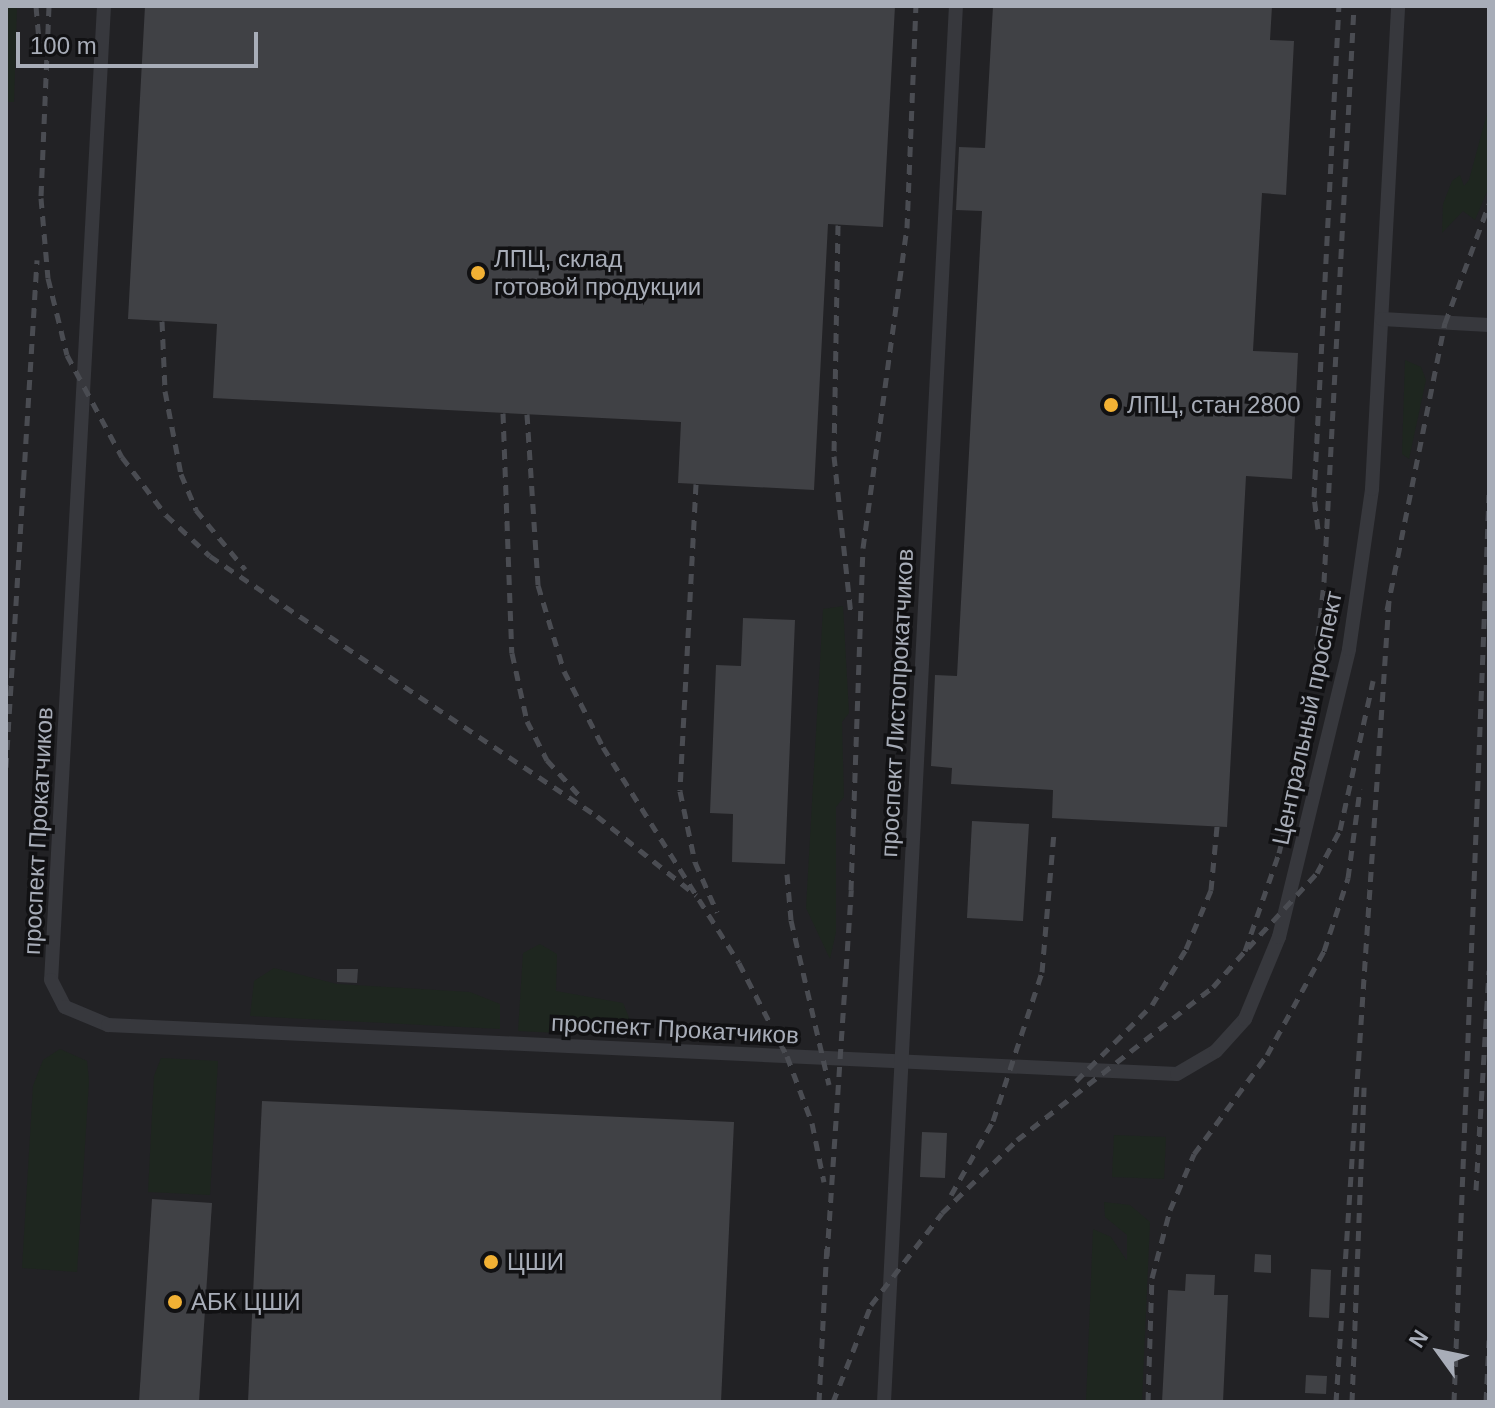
<!DOCTYPE html>
<html>
<head>
<meta charset="utf-8">
<style>
  body { margin:0 }
  #map { position:relative; width:1495px; height:1408px; overflow:hidden; background:#161618; font-family:Helvetica,sans-serif }
  div>[style] { position:absolute }
  [style*='--x'] { left:calc(var(--x)*1px); top:calc(var(--y)*1px); width:calc(var(--w)*1px); rotate:calc(var(--a)*1deg) }
  .built>* { inset:0; background:#222225 }
  .green>* { inset:0; background:#1e261f }
  .building>* { inset:0; background:#404145 }
  .minor>* { height:14px; margin:-7px; padding:0 7px; transform-origin:7px; border-radius:7px; background:#37383d }
  .rail>* { height:5px; margin-top:-2.5px; transform-origin:0; background:repeating-linear-gradient(90deg,#4a4c52 0 10px,transparent 0 18px) }
  .dots>* { width:22px; height:22px; translate:-50% -50%; box-sizing:border-box; border:4px solid #111113; border-radius:50% }
  span { translate:-50% -50%; white-space:nowrap; text-align:center; line-height:1.15; -webkit-text-stroke:7px #111113; paint-order:stroke }
  .poi-label { font-size:24px; color:#a8adb8 }
  .left { translate:0 -50%; text-align:left }
  .street-label { font-size:24px; color:#a8adb8 }
  .frame { position:absolute; inset:0; border:8px solid #a8adb8; pointer-events:none }
  .north { position:absolute; left:1399px; top:1312px; width:80px; height:80px; -webkit-text-stroke:6px #111113; paint-order:stroke; rotate:303deg; font-size:22px; font-weight:700; line-height:32px; text-align:center; color:#a8adb8 }
  .north::after { content:''; display:block; margin:auto; width:28px; height:36px; background:#a8adb8; clip-path:polygon(50% 0,100% 100%,50% 72%,0 100%) }
  .scale { position:absolute; left:16px; top:32px; width:242px; height:36px; box-sizing:border-box; border:4px solid #a8adb8; border-top:0; padding-left:10px; font-size:24px; line-height:28px; white-space:nowrap; color:#a8adb8; -webkit-text-stroke:6px #111113; paint-order:stroke }
</style>
</head>
<body>
<div id="map">
  <div class="built">
    <i style="clip-path:polygon(6px 6px,1489px 6px,1489px 1402px,6px 1402px)"></i>
  </div>
  <div class="green">
    <i style="clip-path:polygon(6px 6px,17px 6px,14px 102px,6px 102px)"></i>
    <i style="clip-path:polygon(1489px 106px,1489px 187px,1475px 220px,1463px 211px,1442px 233px,1443px 204px,1452px 181px,1460px 175px,1464px 186px,1469px 180px)"></i>
    <i style="clip-path:polygon(1405px 360px,1421px 367px,1426px 380px,1409px 459px,1402px 454px)"></i>
    <i style="clip-path:polygon(843px 606px,849px 713px,842px 722px,844px 797px,836px 807px,836px 932px,830px 959px,806px 908px,823px 609px)"></i>
    <i style="clip-path:polygon(540px 944px,557px 954px,556px 991px,623px 1003px,637px 1037px,518px 1031px,523px 953px)"></i>
    <i style="clip-path:polygon(274px 968px,337px 984px,470px 992px,500px 1004px,500px 1029px,250px 1016px,254px 981px)"></i>
    <i style="clip-path:polygon(60px 1049px,87px 1061px,89px 1081px,77px 1272px,22px 1268px,33px 1086px,43px 1060px)"></i>
    <i style="clip-path:polygon(161px 1058px,218px 1061px,210px 1195px,148px 1192px,154px 1076px)"></i>
    <i style="clip-path:polygon(1114px 1135px,1166px 1137px,1164px 1179px,1112px 1177px)"></i>
    <i style="clip-path:polygon(1104px 1202px,1130px 1205px,1150px 1222px,1142px 1402px,1086px 1402px,1093px 1229px,1111px 1237px,1127px 1261px,1127px 1235px,1105px 1217px)"></i>
  </div>
  <div class="building">
    <i style="clip-path:polygon(145px 6px,895px 6px,883px 227px,828px 224px,814px 490px,678px 483px,681px 422px,213px 398px,217px 324px,128px 319px)"></i>
    <i style="clip-path:polygon(993px 6px,1272px 6px,1270px 40px,1294px 41px,1286px 195px,1262px 193px,1253px 351px,1298px 353px,1292px 479px,1246px 476px,1227px 827px,1052px 818px,1053px 790px,951px 784px,952px 768px,931px 766px,935px 675px,957px 676px,982px 211px,956px 210px,959px 147px,985px 148px)"></i>
    <i style="clip-path:polygon(743px 618px,795px 620px,785px 864px,732px 862px,733px 814px,710px 813px,716px 665px,741px 666px)"></i>
    <i style="clip-path:polygon(972px 821px,1029px 824px,1023px 921px,967px 918px)"></i>
    <i style="clip-path:polygon(337px 969px,358px 969px,357px 983px,337px 982px)"></i>
    <i style="clip-path:polygon(262px 1101px,734px 1122px,721px 1402px,248px 1402px)"></i>
    <i style="clip-path:polygon(922px 1132px,947px 1133px,945px 1178px,920px 1177px)"></i>
    <i style="clip-path:polygon(152px 1199px,212px 1203px,199px 1402px,139px 1402px)"></i>
    <i style="clip-path:polygon(1255px 1254px,1271px 1255px,1271px 1273px,1254px 1272px)"></i>
    <i style="clip-path:polygon(1311px 1269px,1331px 1270px,1329px 1318px,1309px 1317px)"></i>
    <i style="clip-path:polygon(1186px 1274px,1215px 1275px,1214px 1295px,1228px 1295px,1223px 1402px,1162px 1402px,1168px 1290px,1185px 1291px)"></i>
    <i style="clip-path:polygon(1306px 1375px,1327px 1376px,1326px 1394px,1305px 1393px)"></i>
  </div>
  <div class="minor">
    <i style="--x:104;--y:6;--w:975;--a:93.11"></i>
    <i style="--x:51;--y:980;--w:30;--a:63"></i>
    <i style="--x:65;--y:1007;--w:47;--a:22.7"></i>
    <i style="--x:108;--y:1025;--w:1070;--a:2.62"></i>
    <i style="--x:1177;--y:1074;--w:45;--a:-30.5"></i>
    <i style="--x:1216;--y:1051;--w:43;--a:-47.8"></i>
    <i style="--x:1245;--y:1019;--w:89;--a:-67.5"></i>
    <i style="--x:1279;--y:937;--w:296;--a:-76.3"></i>
    <i style="--x:1349;--y:649;--w:162;--a:-81.8"></i>
    <i style="--x:1372;--y:489;--w:484;--a:-86.9"></i>
    <i style="--x:1382;--y:319;--w:107;--a:3.2"></i>
    <i style="--x:884;--y:1402;--w:1398;--a:-87.05"></i>
  </div>
  <div class="rail">
    <i style="--x:36;--y:6;--w:37;--a:85"></i>
    <i style="--x:49;--y:6;--w:192;--a:92.4"></i>
    <i style="--x:41;--y:198;--w:80;--a:85"></i>
    <i style="--x:48;--y:278;--w:79;--a:76.1"></i>
    <i style="--x:67;--y:355;--w:116;--a:61.7"></i>
    <i style="--x:122;--y:457;--w:73;--a:52.8"></i>
    <i style="--x:166;--y:515;--w:60;--a:43"></i>
    <i style="--x:210;--y:556;--w:466;--a:33.9"></i>
    <i style="--x:597;--y:816;--w:127;--a:38.6"></i>
    <i style="--x:838;--y:225;--w:231;--a:91"></i>
    <i style="--x:834;--y:456;--w:160;--a:83.9"></i>
    <i style="--x:162;--y:321;--w:70;--a:87.5"></i>
    <i style="--x:165;--y:391;--w:85;--a:79.1"></i>
    <i style="--x:181;--y:474;--w:39;--a:67"></i>
    <i style="--x:196;--y:510;--w:77;--a:50.3"></i>
    <i style="--x:503;--y:413;--w:240;--a:87.9"></i>
    <i style="--x:512;--y:653;--w:70;--a:77.6"></i>
    <i style="--x:527;--y:721;--w:44;--a:62.9"></i>
    <i style="--x:547;--y:760;--w:47;--a:47.6"></i>
    <i style="--x:527;--y:414;--w:171;--a:86.3"></i>
    <i style="--x:538;--y:585;--w:90;--a:73.2"></i>
    <i style="--x:564;--y:671;--w:85;--a:62.8"></i>
    <i style="--x:603;--y:747;--w:255;--a:57.8"></i>
    <i style="--x:739;--y:963;--w:105;--a:62.7"></i>
    <i style="--x:787;--y:1056;--w:72;--a:69.5"></i>
    <i style="--x:812;--y:1123;--w:60;--a:78.5"></i>
    <i style="--x:696;--y:484;--w:307;--a:93"></i>
    <i style="--x:680;--y:791;--w:73;--a:78.1"></i>
    <i style="--x:695;--y:862;--w:55;--a:66.3"></i>
    <i style="--x:1318;--y:529;--w:32;--a:-97"></i>
    <i style="--x:1314;--y:497;--w:492;--a:-87.1"></i>
    <i style="--x:1387;--y:610;--w:293;--a:-78.6"></i>
    <i style="--x:1445;--y:323;--w:127;--a:-69.7"></i>
    <i style="--x:6;--y:767;--w:508;--a:-86.5"></i>
    <i style="--x:787;--y:874;--w:46;--a:85"></i>
    <i style="--x:791;--y:920;--w:169;--a:77"></i>
    <i style="--x:1248;--y:948;--w:102;--a:-47.4"></i>
    <i style="--x:1317;--y:873;--w:49;--a:-61.9"></i>
    <i style="--x:1340;--y:830;--w:153;--a:-77.5"></i>
    <i style="--x:1076;--y:1081;--w:107;--a:-45"></i>
    <i style="--x:1152;--y:1005;--w:66;--a:-58.7"></i>
    <i style="--x:1186;--y:949;--w:64;--a:-67"></i>
    <i style="--x:1211;--y:890;--w:64;--a:-84.6"></i>
    <i style="--x:1476;--y:1190;--w:220;--a:-86.6"></i>
    <i style="--x:951;--y:1195;--w:85;--a:-60.4"></i>
    <i style="--x:993;--y:1121;--w:157;--a:-71.8"></i>
    <i style="--x:1042;--y:972;--w:142;--a:-85.1"></i>
    <i style="--x:827;--y:1256;--w:367;--a:-86.2"></i>
    <i style="--x:851;--y:890;--w:342;--a:-88"></i>
    <i style="--x:863;--y:548;--w:323;--a:-82.2"></i>
    <i style="--x:907;--y:228;--w:222;--a:-87.7"></i>
    <i style="--x:819;--y:1402;--w:156;--a:-87.1"></i>
    <i style="--x:833;--y:1402;--w:104;--a:-68.6"></i>
    <i style="--x:871;--y:1305;--w:116;--a:-52.3"></i>
    <i style="--x:942;--y:1213;--w:105;--a:-44.2"></i>
    <i style="--x:1017;--y:1140;--w:249;--a:-38"></i>
    <i style="--x:1213;--y:987;--w:48;--a:-48.4"></i>
    <i style="--x:1245;--y:951;--w:104;--a:-70.9"></i>
    <i style="--x:1279;--y:853;--w:113;--a:-76.2"></i>
    <i style="--x:1306;--y:743;--w:162;--a:-83.6"></i>
    <i style="--x:1324;--y:582;--w:577;--a:-87.02"></i>
    <i style="--x:1148;--y:1402;--w:124;--a:-88.2"></i>
    <i style="--x:1152;--y:1278;--w:70;--a:-75.2"></i>
    <i style="--x:1170;--y:1210;--w:61;--a:-66.8"></i>
    <i style="--x:1194;--y:1154;--w:123;--a:-53.6"></i>
    <i style="--x:1267;--y:1055;--w:119;--a:-61.3"></i>
    <i style="--x:1324;--y:951;--w:77;--a:-71.8"></i>
    <i style="--x:1348;--y:878;--w:90;--a:-82.3"></i>
    <i style="--x:1336;--y:1402;--w:805;--a:-86.22"></i>
    <i style="--x:1352;--y:1402;--w:315;--a:-87.8"></i>
    <i style="--x:1454;--y:1402;--w:908;--a:-87.79"></i>
    <i style="--x:1486;--y:1402;--w:62;--a:-87.2"></i>
  </div>
  <div class="dots">
    <i style="left:478px;top:273px;background:#f2b134"></i>
    <i style="left:1111px;top:405px;background:#f2b134"></i>
    <i style="left:491px;top:1262px;background:#f2b134"></i>
    <i style="left:175px;top:1302px;background:#f2b134"></i>
  </div>
  <div class="poi-label">
    <span class="left" style="left:494px;top:273px">ЛПЦ, склад<br>готовой продукции</span>
    <span class="left" style="left:1127px;top:405px">ЛПЦ, стан 2800</span>
    <span class="left" style="left:507px;top:1262px">ЦШИ</span>
    <span class="left" style="left:191px;top:1302px">АБК ЦШИ</span>
  </div>
  <div class="street-label">
    <span style="left:897px;top:703px;rotate:-87deg">проспект Листопрокатчиков</span>
    <span style="left:1307px;top:718px;rotate:-78deg">Центральный проспект</span>
    <span style="left:38px;top:831px;rotate:-87deg">проспект Прокатчиков</span>
    <span style="left:675px;top:1029px;rotate:3deg">проспект Прокатчиков</span>
  </div>
  <div class="frame"></div>
  <div class="north">N</div>
  <div class="scale">100 m</div>
</div>
</body>
</html>
